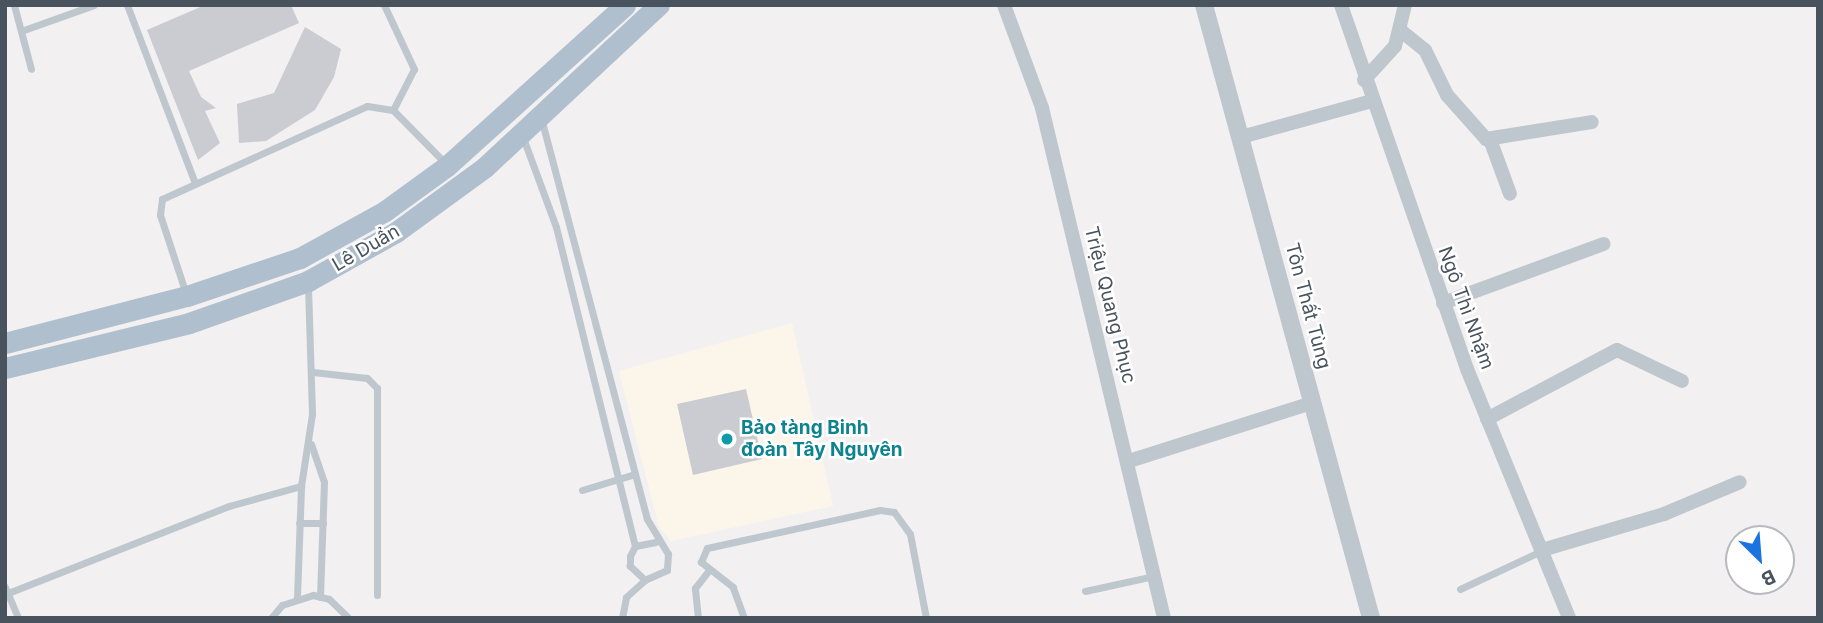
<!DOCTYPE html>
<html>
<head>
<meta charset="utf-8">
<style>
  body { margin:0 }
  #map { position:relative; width:1823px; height:623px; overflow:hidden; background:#f2f0f0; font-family:Inter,sans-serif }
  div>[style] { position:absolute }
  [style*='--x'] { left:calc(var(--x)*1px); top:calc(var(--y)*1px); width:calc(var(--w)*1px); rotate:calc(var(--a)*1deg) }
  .commercial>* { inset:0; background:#fcf6ea }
  .building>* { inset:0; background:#caccd2 }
  .service>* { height:7px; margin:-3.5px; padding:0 3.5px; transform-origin:3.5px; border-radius:3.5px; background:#bec7ce }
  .minor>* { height:14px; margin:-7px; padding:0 7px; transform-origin:7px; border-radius:7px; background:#bec7ce }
  .tertiary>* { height:18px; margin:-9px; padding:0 9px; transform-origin:9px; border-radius:9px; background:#bec7ce }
  .primary>* { height:21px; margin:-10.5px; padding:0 10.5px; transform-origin:10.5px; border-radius:10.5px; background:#b0bfce }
  .dots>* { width:19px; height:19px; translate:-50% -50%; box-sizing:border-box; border:4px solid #fff; border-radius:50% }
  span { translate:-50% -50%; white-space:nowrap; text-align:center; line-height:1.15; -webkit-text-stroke:5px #fff; paint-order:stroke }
  .street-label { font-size:19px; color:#48535d }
  .culture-label { font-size:19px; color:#0d838f; font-weight:700 }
  .left { translate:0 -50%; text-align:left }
  .frame { position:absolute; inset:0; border:7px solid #48535d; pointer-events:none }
  .north { position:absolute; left:1725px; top:525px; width:70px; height:70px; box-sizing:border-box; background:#fff; border:2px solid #b6babe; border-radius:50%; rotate:155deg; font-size:19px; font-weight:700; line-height:28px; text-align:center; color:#48535d }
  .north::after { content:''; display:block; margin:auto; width:24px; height:32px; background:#1b73e0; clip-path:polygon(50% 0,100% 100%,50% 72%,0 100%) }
</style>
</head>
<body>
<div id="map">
  <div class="commercial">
    <i style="clip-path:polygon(792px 323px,833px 506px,671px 541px,659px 527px,619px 371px)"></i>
  </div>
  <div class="building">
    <i style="clip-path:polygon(205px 5px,291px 5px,299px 23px,189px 71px,201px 97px,216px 108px,205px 111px,220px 143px,198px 160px,147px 30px)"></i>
    <i style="clip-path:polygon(305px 27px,341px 49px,334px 77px,315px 110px,266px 141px,239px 143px,237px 104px,274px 93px)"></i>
    <i style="clip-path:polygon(746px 389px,762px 459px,693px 475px,677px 404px)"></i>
  </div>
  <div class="service">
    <i style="--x:14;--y:5;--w:66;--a:75.1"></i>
    <i style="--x:127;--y:5;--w:191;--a:69.1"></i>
    <i style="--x:384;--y:5;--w:71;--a:64.9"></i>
    <i style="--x:414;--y:69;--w:46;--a:117.1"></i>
    <i style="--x:21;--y:31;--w:77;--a:-19.6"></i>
    <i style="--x:541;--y:118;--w:415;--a:75.2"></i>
    <i style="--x:647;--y:519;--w:41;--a:59"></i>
    <i style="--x:668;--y:554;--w:16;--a:94"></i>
    <i style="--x:667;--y:570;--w:24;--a:156"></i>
    <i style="--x:645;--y:580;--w:21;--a:-137"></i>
    <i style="--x:630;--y:566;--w:10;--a:-90"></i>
    <i style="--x:630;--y:556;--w:11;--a:-63"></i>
    <i style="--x:635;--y:546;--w:21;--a:-11"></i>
    <i style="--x:522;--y:135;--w:98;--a:69.7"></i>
    <i style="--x:556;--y:227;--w:329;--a:76.1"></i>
    <i style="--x:186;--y:294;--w:83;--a:-108.2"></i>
    <i style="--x:160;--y:215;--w:16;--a:-83"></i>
    <i style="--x:162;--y:199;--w:225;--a:-24.4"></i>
    <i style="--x:367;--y:106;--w:26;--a:9"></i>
    <i style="--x:393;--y:110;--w:74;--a:45.5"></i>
    <i style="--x:313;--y:372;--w:54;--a:6.3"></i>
    <i style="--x:367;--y:378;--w:14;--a:45"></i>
    <i style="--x:377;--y:388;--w:207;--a:90"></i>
    <i style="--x:311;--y:444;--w:40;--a:71.1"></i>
    <i style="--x:324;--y:482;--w:115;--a:92"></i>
    <i style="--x:582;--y:490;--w:55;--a:-16.8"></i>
    <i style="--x:299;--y:523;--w:24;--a:0"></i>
    <i style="--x:5;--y:587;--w:34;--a:67"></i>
    <i style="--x:1460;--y:589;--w:89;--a:-25.1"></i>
    <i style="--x:1085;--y:591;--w:71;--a:-12.3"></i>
    <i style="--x:8;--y:593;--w:238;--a:-21.5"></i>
    <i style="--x:229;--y:506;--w:75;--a:-15.5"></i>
    <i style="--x:297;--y:597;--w:111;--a:-87.9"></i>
    <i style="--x:301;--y:486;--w:73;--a:-81.3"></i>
    <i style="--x:312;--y:414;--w:129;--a:-91.8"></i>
    <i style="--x:271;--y:618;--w:17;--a:-50"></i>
    <i style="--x:282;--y:605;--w:33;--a:-18"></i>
    <i style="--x:313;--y:595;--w:16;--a:14"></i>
    <i style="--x:329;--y:599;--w:28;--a:44"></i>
    <i style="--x:622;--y:618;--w:21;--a:-79"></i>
    <i style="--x:626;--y:597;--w:25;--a:-42"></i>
    <i style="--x:698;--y:618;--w:30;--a:-96"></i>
    <i style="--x:695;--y:588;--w:23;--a:-52"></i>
    <i style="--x:744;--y:618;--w:33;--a:-110"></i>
    <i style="--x:733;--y:587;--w:41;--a:-142"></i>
    <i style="--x:701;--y:562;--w:15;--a:-67"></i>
    <i style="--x:707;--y:548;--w:177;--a:-12.4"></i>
    <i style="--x:880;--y:510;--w:14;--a:8"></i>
    <i style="--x:894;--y:512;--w:27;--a:54"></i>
    <i style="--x:910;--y:534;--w:86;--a:79.2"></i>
  </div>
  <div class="minor">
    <i style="--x:1004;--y:5;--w:110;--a:69.7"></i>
    <i style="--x:1042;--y:108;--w:524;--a:76.55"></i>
    <i style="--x:1341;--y:5;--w:385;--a:70.9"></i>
    <i style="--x:1467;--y:369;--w:269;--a:67.7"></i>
    <i style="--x:1400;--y:30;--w:32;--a:39"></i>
    <i style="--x:1425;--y:50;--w:50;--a:63.9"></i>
    <i style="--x:1447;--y:95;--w:59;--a:48.4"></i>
    <i style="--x:1486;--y:139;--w:107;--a:-9.1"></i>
    <i style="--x:1364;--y:80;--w:46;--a:-47.6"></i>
    <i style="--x:1395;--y:46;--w:42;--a:-76.3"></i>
    <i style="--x:1241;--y:137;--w:136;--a:-15.4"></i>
    <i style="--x:1491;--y:142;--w:55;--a:69.9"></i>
    <i style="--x:1443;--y:303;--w:171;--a:-20.2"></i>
    <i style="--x:1487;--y:419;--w:147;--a:-28"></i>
    <i style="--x:1617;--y:350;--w:72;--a:25.5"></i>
    <i style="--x:1129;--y:461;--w:192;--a:-17.6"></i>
    <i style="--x:1542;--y:550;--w:127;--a:-16.4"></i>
    <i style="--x:1664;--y:514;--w:82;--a:-22.8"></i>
  </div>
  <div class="tertiary">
    <i style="--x:1204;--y:5;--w:635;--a:74.76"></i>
  </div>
  <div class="primary">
    <i style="--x:5;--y:343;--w:188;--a:-14.5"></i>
    <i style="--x:187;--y:296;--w:119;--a:-18.6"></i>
    <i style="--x:300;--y:258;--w:97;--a:-28.9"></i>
    <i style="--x:385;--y:211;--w:77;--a:-36"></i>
    <i style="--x:447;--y:166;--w:240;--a:-42.1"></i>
    <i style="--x:5;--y:368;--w:189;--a:-13.7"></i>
    <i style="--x:189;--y:323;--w:126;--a:-19.4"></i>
    <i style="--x:308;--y:281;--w:101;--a:-29.1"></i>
    <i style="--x:396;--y:232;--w:110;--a:-36.1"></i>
    <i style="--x:485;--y:167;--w:238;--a:-43"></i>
  </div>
  <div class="dots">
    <i style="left:727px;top:439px;background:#0f9aa8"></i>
  </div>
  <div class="street-label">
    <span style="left:366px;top:248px;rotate:-30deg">Lê Duẩn</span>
    <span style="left:1110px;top:305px;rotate:76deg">Triệu Quang Phục</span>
    <span style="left:1308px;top:306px;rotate:75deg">Tôn Thất Tùng</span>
    <span style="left:1466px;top:308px;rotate:70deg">Ngô Thì Nhậm</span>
  </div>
  <div class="culture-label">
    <span class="left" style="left:741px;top:439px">Bảo tàng Binh<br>đoàn Tây Nguyên</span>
  </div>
  <div class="frame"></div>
  <div class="north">B</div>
</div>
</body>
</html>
